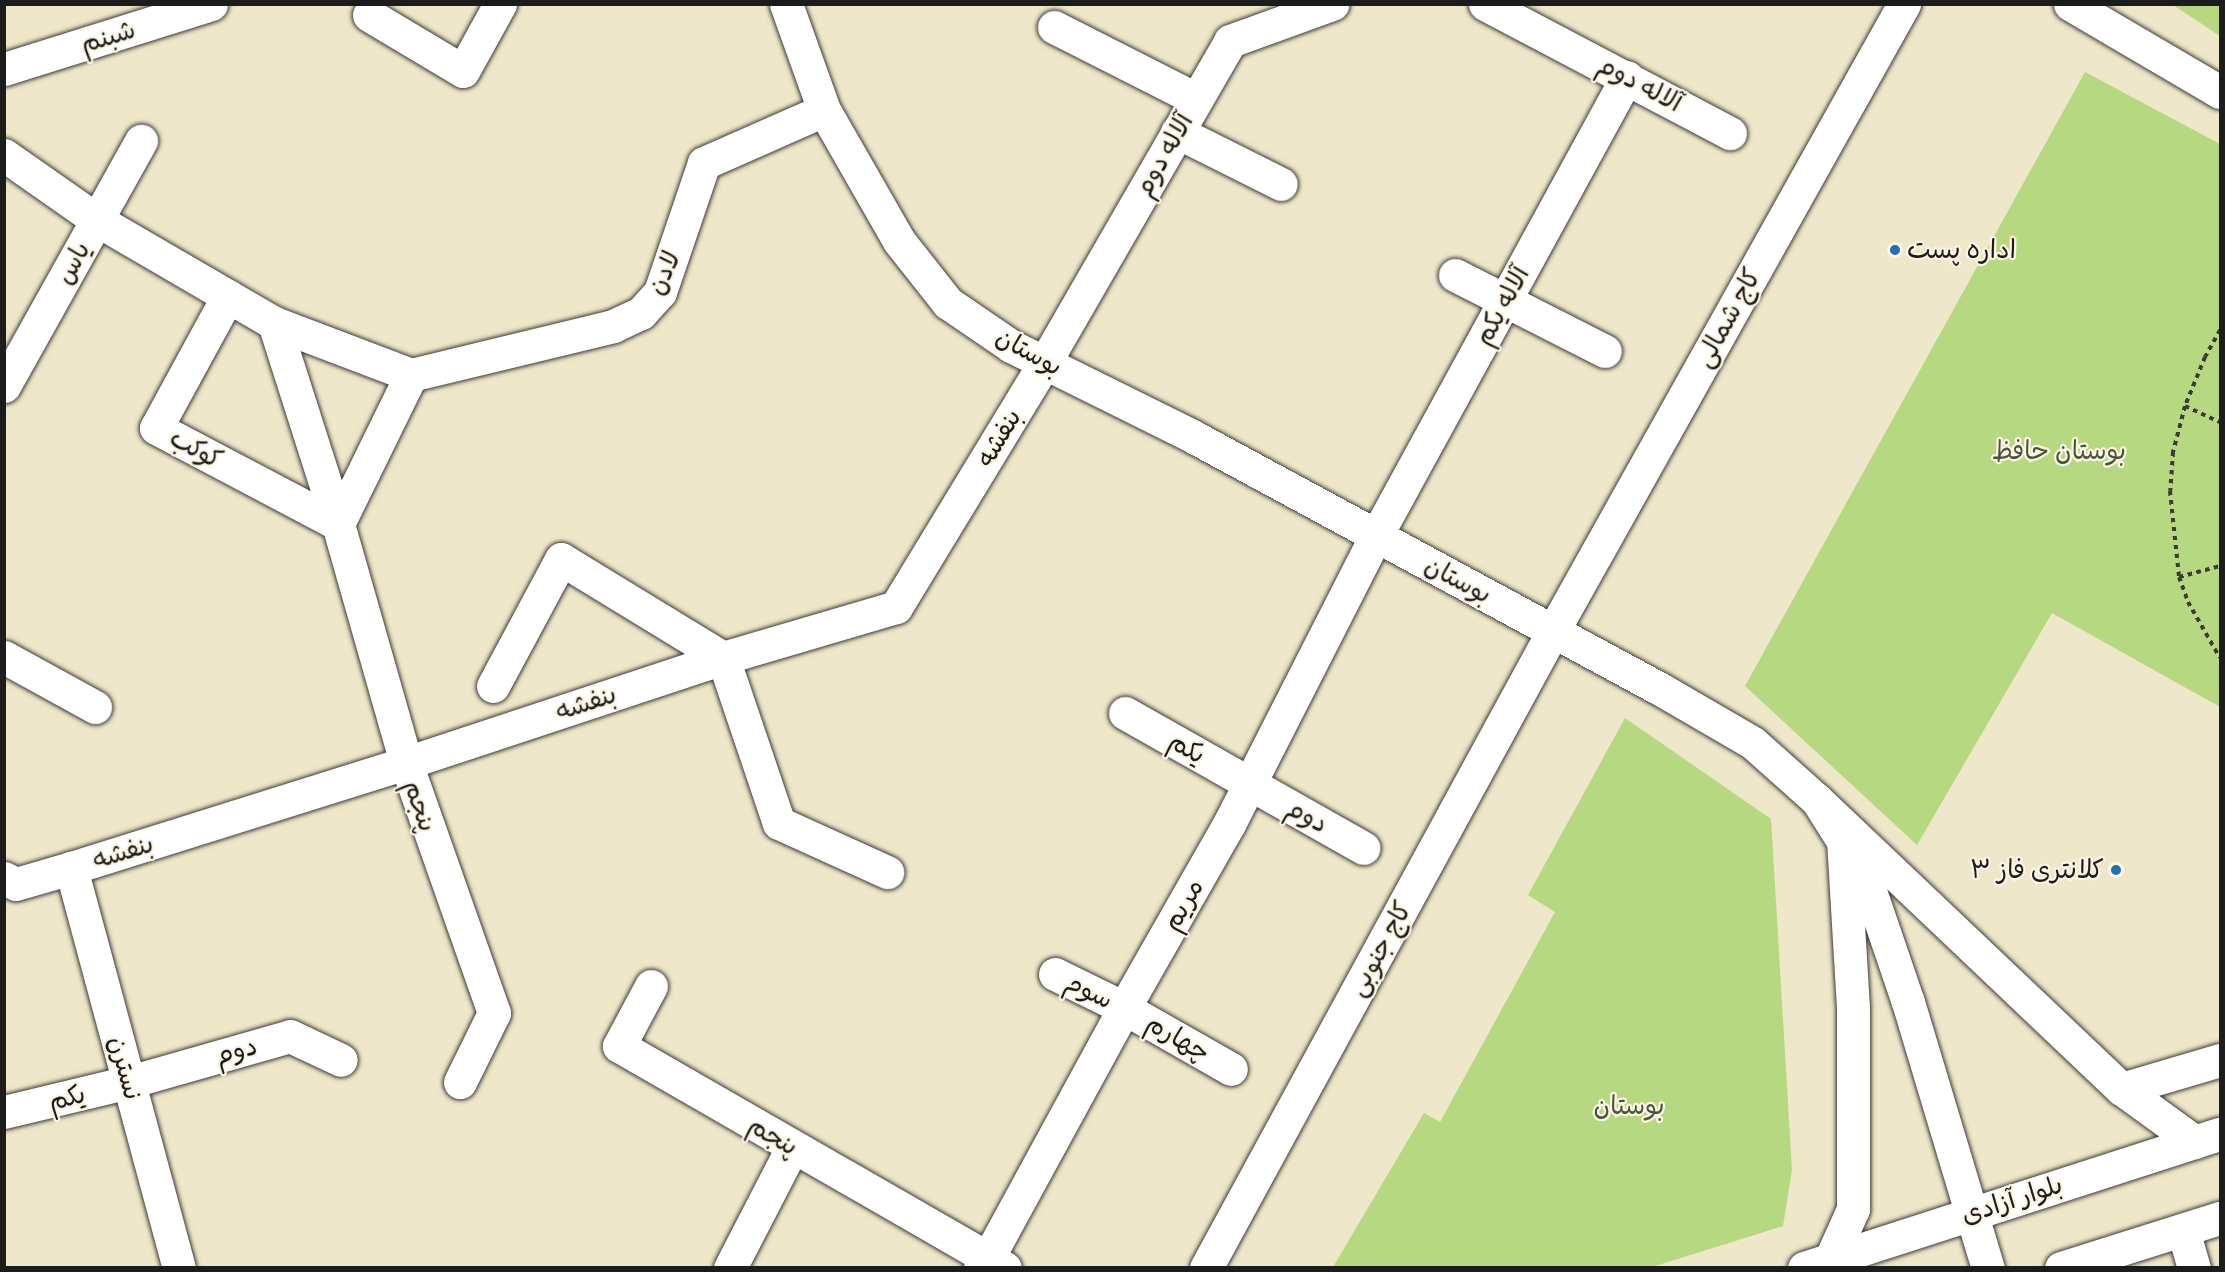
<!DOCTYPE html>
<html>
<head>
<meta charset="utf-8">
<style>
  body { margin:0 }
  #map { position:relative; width:2225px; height:1272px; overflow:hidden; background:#efe7c9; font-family:Itim,"Playpen Sans Arabic",sans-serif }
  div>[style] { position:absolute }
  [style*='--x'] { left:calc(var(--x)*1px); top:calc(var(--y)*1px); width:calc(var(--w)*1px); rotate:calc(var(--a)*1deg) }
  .green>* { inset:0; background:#b5d880 }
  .path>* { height:4px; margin-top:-2px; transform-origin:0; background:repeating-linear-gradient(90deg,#3c3a36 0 4.5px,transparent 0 9px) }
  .roads { filter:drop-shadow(0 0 2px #3c3a36) drop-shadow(0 0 2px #3c3a36) }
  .minor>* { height:33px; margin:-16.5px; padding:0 16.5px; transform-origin:16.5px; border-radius:16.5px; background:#fff }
  .major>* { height:33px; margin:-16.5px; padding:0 16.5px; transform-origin:16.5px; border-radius:16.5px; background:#fff }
  .dots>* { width:16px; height:16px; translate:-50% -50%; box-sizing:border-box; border:3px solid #fcf5e5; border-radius:50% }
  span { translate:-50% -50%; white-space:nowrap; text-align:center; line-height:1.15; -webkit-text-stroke:4.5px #fcf5e5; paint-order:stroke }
  .street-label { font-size:26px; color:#1c1c1c }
  .poi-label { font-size:26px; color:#1c1c1c }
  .left { translate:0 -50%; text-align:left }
  .right { translate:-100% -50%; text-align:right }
  .park-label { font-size:26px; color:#4a543a }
  .frame { position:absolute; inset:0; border:6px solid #1c1c1c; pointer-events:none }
</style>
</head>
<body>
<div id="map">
  <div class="green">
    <i style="clip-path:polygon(2173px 5px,2220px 5px,2220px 36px)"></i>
    <i style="clip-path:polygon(2085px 72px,2220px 144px,2220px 707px,2052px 613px,1917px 845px,1745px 686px)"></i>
    <i style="clip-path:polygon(1625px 718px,1771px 819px,1792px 1170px,1783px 1226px,1652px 1267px,1333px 1267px,1424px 1113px,1440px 1122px,1555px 912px,1528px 895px)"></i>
  </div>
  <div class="path">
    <i style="--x:2220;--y:330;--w:31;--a:119"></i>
    <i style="--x:2205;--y:357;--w:53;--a:112.2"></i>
    <i style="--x:2185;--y:406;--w:48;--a:104.6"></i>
    <i style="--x:2173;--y:452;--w:39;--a:94"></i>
    <i style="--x:2170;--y:491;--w:86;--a:84"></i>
    <i style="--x:2179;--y:577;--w:27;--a:70"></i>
    <i style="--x:2188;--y:602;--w:64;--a:60.3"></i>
    <i style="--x:2185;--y:406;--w:38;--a:25"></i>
    <i style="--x:2179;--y:577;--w:42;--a:-15"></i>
  </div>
  <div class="roads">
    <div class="minor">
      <i style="--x:786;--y:4;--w:113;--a:70.3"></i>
      <i style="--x:824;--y:110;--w:151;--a:60.2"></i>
      <i style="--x:899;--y:241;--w:79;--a:51.7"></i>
      <i style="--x:948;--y:303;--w:76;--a:34.3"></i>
      <i style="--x:1011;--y:346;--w:202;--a:26.4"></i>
      <i style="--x:1192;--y:436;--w:534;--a:28.39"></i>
      <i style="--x:1662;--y:690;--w:105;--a:30.2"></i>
      <i style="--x:1753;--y:743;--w:86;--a:41.7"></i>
      <i style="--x:1817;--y:800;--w:90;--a:57.7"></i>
      <i style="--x:1865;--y:876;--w:133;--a:71.2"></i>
      <i style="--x:1908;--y:1002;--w:278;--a:73.3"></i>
      <i style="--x:1485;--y:4;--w:277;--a:27.8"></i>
      <i style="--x:2070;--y:4;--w:174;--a:30.4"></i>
      <i style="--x:369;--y:15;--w:109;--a:30.8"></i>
      <i style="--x:463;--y:71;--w:77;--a:-61.1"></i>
      <i style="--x:1054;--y:27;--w:159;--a:26.9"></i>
      <i style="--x:4;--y:69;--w:217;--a:-17.4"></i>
      <i style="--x:1177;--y:132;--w:116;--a:26.6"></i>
      <i style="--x:4;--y:155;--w:113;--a:35"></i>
      <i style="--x:97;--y:220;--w:205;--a:30.2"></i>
      <i style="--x:274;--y:323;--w:211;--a:72.3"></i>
      <i style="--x:338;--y:524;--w:248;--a:74.1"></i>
      <i style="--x:406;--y:763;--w:265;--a:70.6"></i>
      <i style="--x:494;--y:1013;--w:77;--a:116.2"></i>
      <i style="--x:1455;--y:275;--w:168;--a:26.9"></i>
      <i style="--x:228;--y:296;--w:150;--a:118.6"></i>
      <i style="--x:156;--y:428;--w:206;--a:27.8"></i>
      <i style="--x:338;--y:524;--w:166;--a:-63.9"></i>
      <i style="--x:411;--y:375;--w:147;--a:-159.2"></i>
      <i style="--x:411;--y:375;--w:208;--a:-13.6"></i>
      <i style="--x:613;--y:326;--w:31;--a:-25"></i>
      <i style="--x:641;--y:313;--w:28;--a:-48"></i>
      <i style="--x:660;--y:292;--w:136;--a:-71.2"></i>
      <i style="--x:704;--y:163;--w:131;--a:-23.8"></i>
      <i style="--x:4;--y:386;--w:281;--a:-60.8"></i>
      <i style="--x:4;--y:657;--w:104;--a:28.8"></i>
      <i style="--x:493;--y:686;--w:144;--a:-61.8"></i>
      <i style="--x:561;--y:559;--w:190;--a:31.4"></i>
      <i style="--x:723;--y:658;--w:174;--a:71.3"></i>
      <i style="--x:779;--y:823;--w:119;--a:24.4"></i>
      <i style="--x:1125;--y:713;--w:274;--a:29.5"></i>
      <i style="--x:71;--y:868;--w:414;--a:74.9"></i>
      <i style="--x:4;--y:878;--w:13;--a:27"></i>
      <i style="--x:16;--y:884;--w:57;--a:-16.2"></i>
      <i style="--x:71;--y:868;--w:351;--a:-17.4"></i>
      <i style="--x:406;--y:763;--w:334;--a:-18.3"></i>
      <i style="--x:723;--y:658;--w:180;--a:-16.4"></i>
      <i style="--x:896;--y:607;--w:287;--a:-58.7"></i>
      <i style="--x:1045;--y:362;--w:370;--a:-60"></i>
      <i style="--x:1230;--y:41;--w:109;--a:-19.9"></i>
      <i style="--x:1055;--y:974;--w:77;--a:26.2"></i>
      <i style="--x:1124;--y:1008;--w:123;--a:29.7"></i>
      <i style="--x:651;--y:986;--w:68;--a:118.1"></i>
      <i style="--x:619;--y:1046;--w:445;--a:29.9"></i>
      <i style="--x:2122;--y:1089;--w:102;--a:-16.5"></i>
      <i style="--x:4;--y:1112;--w:129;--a:-13.5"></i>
      <i style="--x:129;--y:1082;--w:167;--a:-15.9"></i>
      <i style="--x:290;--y:1036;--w:56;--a:25.2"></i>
      <i style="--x:730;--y:1268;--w:135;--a:-62.7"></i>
      <i style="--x:980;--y:1268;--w:3;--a:-18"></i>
      <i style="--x:983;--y:1267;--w:295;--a:-61.4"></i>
      <i style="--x:1124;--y:1008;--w:212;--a:-60.3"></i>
      <i style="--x:1229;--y:824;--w:323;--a:-63"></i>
      <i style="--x:1376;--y:536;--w:523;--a:-61.33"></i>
      <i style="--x:1206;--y:1268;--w:725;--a:-61.42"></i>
      <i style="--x:1553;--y:631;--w:719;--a:-60.76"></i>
    </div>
    <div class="major">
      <i style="--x:1817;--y:800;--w:420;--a:43.5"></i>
      <i style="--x:2122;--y:1089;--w:90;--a:36"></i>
      <i style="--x:2183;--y:1230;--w:40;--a:74"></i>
      <i style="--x:1831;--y:1258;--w:54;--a:-65.8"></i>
      <i style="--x:1853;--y:1209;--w:201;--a:-90"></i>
      <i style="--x:1853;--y:1008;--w:169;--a:-93.4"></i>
      <i style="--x:1804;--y:1268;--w:437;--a:-17.9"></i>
      <i style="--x:2061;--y:1268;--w:167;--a:-17.5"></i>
    </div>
  </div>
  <div class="dots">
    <i style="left:1895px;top:250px;background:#1f6fb2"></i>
    <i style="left:2116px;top:870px;background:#1f6fb2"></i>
  </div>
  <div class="street-label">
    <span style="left:108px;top:37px;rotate:-17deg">شبنم</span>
    <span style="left:1640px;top:84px;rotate:28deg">آلاله دوم</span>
    <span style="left:1164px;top:155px;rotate:-60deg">آلاله دوم</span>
    <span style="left:73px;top:263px;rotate:-61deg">یاس</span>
    <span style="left:664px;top:273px;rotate:-65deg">لادن</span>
    <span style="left:1502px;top:306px;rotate:-61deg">آلاله یکم</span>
    <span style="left:1728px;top:318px;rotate:-61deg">کاج شمالی</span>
    <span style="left:1029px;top:352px;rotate:29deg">بوستان</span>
    <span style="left:999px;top:438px;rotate:-59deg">بنفشه</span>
    <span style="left:196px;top:449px;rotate:28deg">کوکب</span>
    <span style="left:1458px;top:580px;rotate:28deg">بوستان</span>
    <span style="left:586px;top:703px;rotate:-18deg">بنفشه</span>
    <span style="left:1187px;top:748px;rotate:30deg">یکم</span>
    <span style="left:420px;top:806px;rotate:71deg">پنجم</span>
    <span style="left:1307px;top:816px;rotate:29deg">دوم</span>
    <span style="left:123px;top:852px;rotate:-17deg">بنفشه</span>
    <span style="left:1183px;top:905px;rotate:-60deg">مریم</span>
    <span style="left:1380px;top:949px;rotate:-61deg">کاج جنوبی</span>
    <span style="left:1089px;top:991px;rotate:26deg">سوم</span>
    <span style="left:1178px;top:1038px;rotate:30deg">چهارم</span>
    <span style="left:236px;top:1051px;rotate:-16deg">دوم</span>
    <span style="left:125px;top:1068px;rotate:75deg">نسترن</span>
    <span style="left:67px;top:1098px;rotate:-14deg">یکم</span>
    <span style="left:773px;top:1136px;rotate:30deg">پنجم</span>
    <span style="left:2012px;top:1200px;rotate:-18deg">بلوار آزادی</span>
  </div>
  <div class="poi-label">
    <span class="left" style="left:1907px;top:250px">اداره پست</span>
    <span class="right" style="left:2104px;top:870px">کلانتری فاز ۳</span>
  </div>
  <div class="park-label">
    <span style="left:2059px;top:451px">بوستان حافظ</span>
    <span style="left:1629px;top:1106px">بوستان</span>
  </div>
  <div class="frame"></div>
</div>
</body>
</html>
